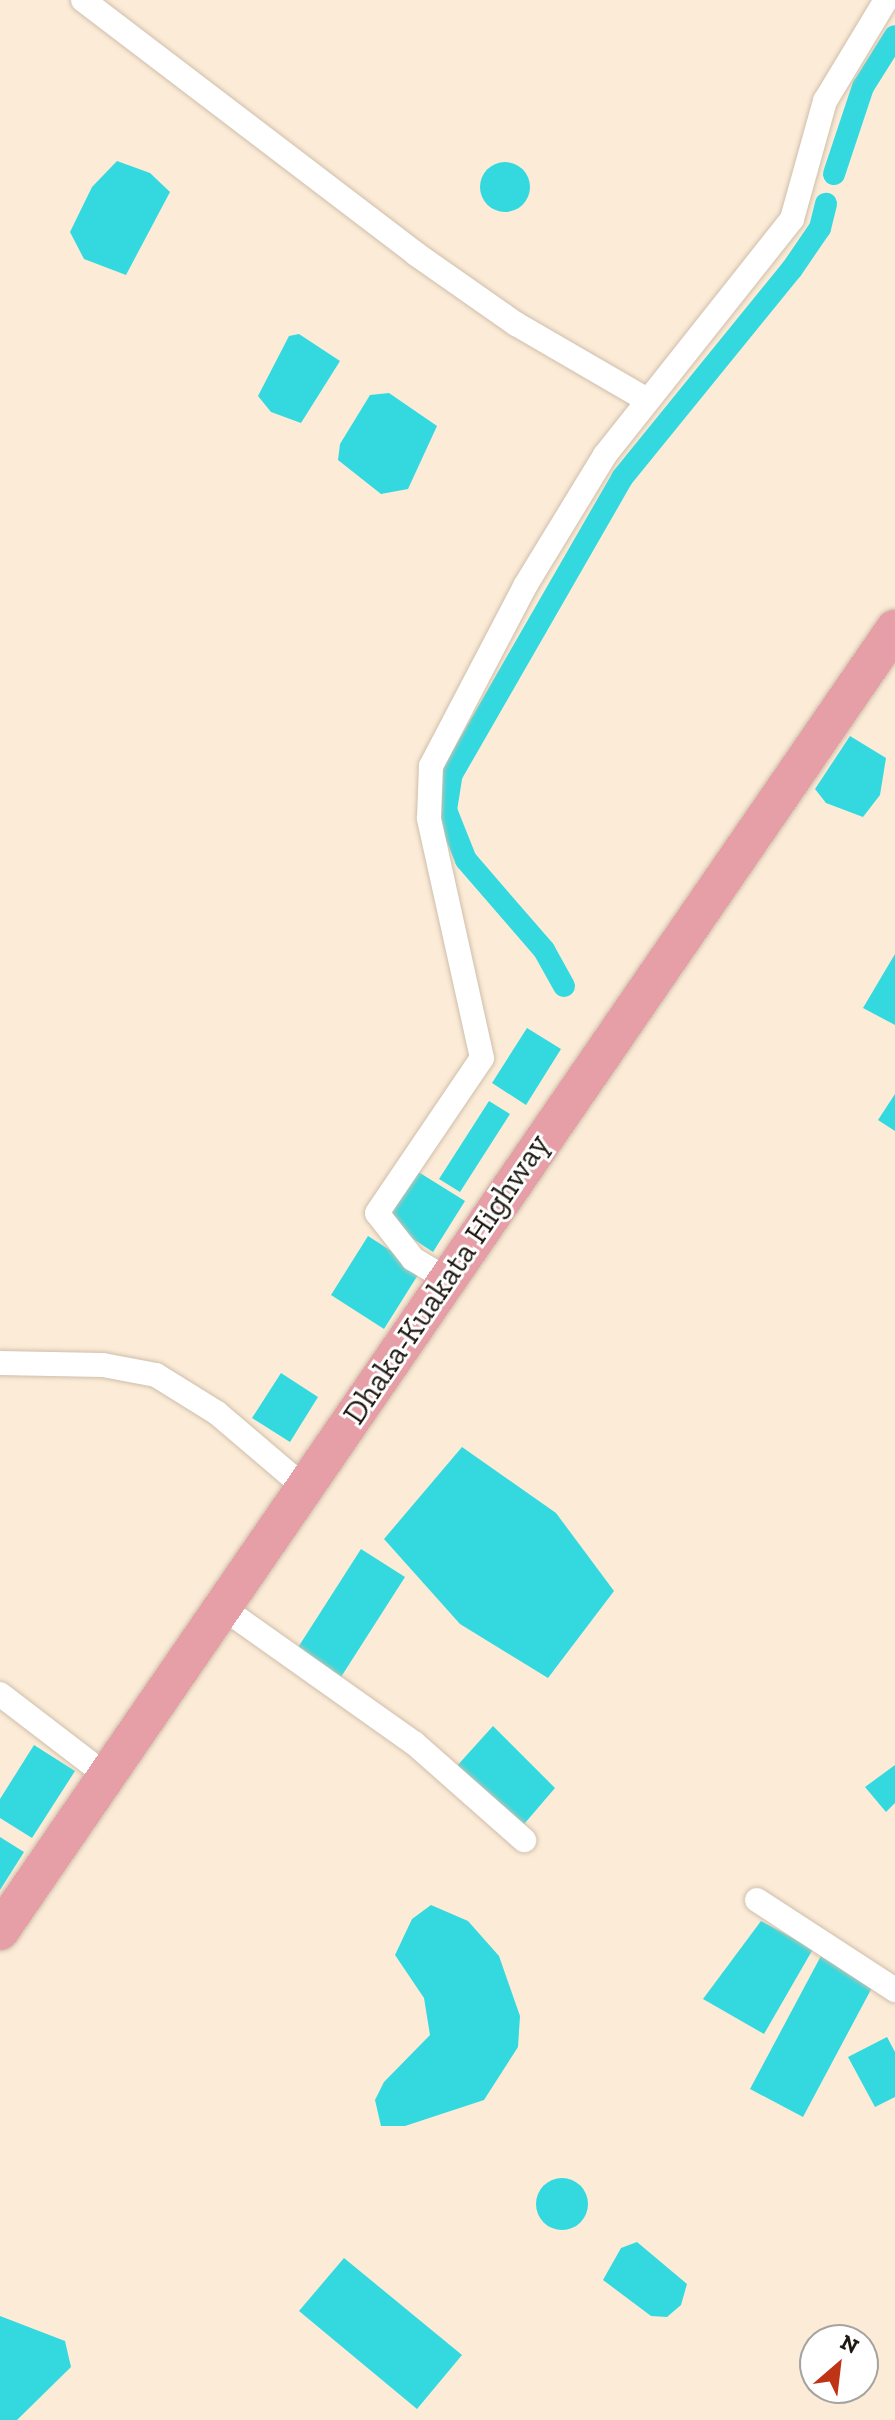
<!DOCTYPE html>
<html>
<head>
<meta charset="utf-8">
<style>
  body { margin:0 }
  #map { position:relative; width:895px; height:2420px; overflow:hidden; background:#fcecd7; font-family:"Zilla Slab",serif }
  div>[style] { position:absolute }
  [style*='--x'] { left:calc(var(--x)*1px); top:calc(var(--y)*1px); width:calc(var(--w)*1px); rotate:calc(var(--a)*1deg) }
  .water>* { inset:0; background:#33d9df }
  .round { border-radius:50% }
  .canal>* { height:22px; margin:-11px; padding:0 11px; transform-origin:11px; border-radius:11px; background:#33d9df }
  .roads { filter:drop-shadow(0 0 2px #cebeab) drop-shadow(0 0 2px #cebeab) }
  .minor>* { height:24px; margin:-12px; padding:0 12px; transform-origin:12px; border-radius:12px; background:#fff }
  .primary>* { height:38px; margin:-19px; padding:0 19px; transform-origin:19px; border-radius:19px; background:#e69ea7 }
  span { translate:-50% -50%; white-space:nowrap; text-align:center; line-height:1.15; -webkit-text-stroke:6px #fff; paint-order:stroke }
  .street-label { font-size:32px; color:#1f1912 }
  .north { position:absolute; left:799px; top:2324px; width:80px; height:80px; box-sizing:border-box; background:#fff; border:2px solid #a5a3a0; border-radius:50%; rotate:28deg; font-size:22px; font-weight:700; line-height:32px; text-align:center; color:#1f1912 }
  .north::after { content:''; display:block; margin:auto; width:28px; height:36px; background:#bf3417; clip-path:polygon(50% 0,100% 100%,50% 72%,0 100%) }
</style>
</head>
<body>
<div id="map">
  <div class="water">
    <i style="clip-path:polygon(117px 161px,150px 173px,170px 192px,126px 275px,84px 259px,70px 232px,92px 187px)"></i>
    <i class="round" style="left:480px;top:162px;width:50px;height:50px"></i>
    <i style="clip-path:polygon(299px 334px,340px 361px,301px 423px,271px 412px,258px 396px,289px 336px)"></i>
    <i style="clip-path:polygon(389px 393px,437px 426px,408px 489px,381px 494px,338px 460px,340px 444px,370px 395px)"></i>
    <i style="clip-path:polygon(850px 736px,886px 758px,880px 795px,863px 817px,826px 803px,815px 789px)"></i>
    <i style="clip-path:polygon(895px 954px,895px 1025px,863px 1008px)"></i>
    <i style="clip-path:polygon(527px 1028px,561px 1049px,526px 1105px,492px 1083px)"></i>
    <i style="clip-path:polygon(895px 1094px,895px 1131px,878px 1120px)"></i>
    <i style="clip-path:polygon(489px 1101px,510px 1114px,460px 1192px,439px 1179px)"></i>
    <i style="clip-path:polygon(412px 1168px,465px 1201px,433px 1252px,381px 1218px)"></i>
    <i style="clip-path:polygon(368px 1236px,421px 1270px,384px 1329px,331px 1295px)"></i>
    <i style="clip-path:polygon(281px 1373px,318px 1397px,290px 1442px,252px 1418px)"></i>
    <i style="clip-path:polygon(462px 1447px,556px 1513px,614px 1591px,548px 1678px,460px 1624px,384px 1539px)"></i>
    <i style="clip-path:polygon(361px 1549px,405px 1577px,341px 1677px,297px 1649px)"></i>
    <i style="clip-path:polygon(493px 1726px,555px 1788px,519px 1830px,456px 1767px)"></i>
    <i style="clip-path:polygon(34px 1745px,75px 1771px,32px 1838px,0 1818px,0 1799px)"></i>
    <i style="clip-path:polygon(895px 1765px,895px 1803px,886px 1812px,865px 1787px)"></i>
    <i style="clip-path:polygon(0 1837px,24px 1852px,0 1890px)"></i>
    <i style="clip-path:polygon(431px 1905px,468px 1921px,499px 1956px,520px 2016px,518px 2047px,484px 2100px,405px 2126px,381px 2126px,375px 2100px,384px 2082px,430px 2035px,424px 1998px,395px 1955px,412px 1919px)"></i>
    <i style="clip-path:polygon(761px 1921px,813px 1949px,764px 2034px,703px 1999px)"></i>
    <i style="clip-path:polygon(822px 1954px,875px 1982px,803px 2117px,750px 2089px)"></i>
    <i style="clip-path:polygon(887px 2037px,895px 2052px,895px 2097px,875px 2107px,848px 2057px)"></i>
    <i class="round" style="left:536px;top:2178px;width:52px;height:52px"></i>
    <i style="clip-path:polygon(637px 2242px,687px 2284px,681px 2305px,667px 2317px,651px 2316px,603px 2280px,621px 2248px)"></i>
    <i style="clip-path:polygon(344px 2258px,462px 2355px,417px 2409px,299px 2311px)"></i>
    <i style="clip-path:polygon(0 2316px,65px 2341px,71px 2367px,17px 2420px,0 2420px)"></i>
  </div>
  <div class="canal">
    <i style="--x:834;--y:174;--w:92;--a:-71.6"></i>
    <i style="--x:863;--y:87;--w:60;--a:-57.9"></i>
    <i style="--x:564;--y:986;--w:41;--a:-119.1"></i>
    <i style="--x:544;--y:950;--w:119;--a:-130.9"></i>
    <i style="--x:466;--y:860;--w:54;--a:-111.8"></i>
    <i style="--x:446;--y:810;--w:36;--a:-81"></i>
    <i style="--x:452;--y:774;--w:341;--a:-60.1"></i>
    <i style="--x:622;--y:478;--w:269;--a:-50.9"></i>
    <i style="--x:792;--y:269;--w:50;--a:-55.7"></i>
    <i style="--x:820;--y:228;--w:25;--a:-76"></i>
  </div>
  <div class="roads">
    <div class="minor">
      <i style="--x:83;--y:0;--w:419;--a:37.3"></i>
      <i style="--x:416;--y:254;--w:122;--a:35"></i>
      <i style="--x:516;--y:324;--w:151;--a:30.1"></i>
      <i style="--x:448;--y:1280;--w:41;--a:-149"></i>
      <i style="--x:413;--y:1259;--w:58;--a:-128"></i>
      <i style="--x:377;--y:1213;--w:187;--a:-55.9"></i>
      <i style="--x:482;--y:1058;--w:246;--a:-102.5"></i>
      <i style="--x:429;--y:818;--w:52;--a:-87.8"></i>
      <i style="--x:431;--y:766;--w:203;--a:-62.4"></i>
      <i style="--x:525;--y:586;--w:153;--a:-58.6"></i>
      <i style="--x:605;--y:455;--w:301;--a:-51.6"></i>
      <i style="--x:792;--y:219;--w:123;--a:-74.4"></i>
      <i style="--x:825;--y:101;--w:118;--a:-58.9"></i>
      <i style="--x:0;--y:1363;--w:103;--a:1.1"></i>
      <i style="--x:103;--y:1365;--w:54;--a:10.7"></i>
      <i style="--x:156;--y:1375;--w:72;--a:31.9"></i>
      <i style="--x:217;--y:1413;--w:114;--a:40.4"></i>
      <i style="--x:223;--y:1608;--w:234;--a:35.3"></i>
      <i style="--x:414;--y:1743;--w:147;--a:41.4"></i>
      <i style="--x:0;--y:1694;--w:136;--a:37.5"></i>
      <i style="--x:757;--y:1900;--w:165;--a:33.1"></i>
    </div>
    <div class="primary">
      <i style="--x:0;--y:1931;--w:1580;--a:-55.5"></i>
    </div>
  </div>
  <div class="street-label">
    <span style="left:446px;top:1279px;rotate:-56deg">Dhaka-Kuakata Highway</span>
  </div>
  <div class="north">N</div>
</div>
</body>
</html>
